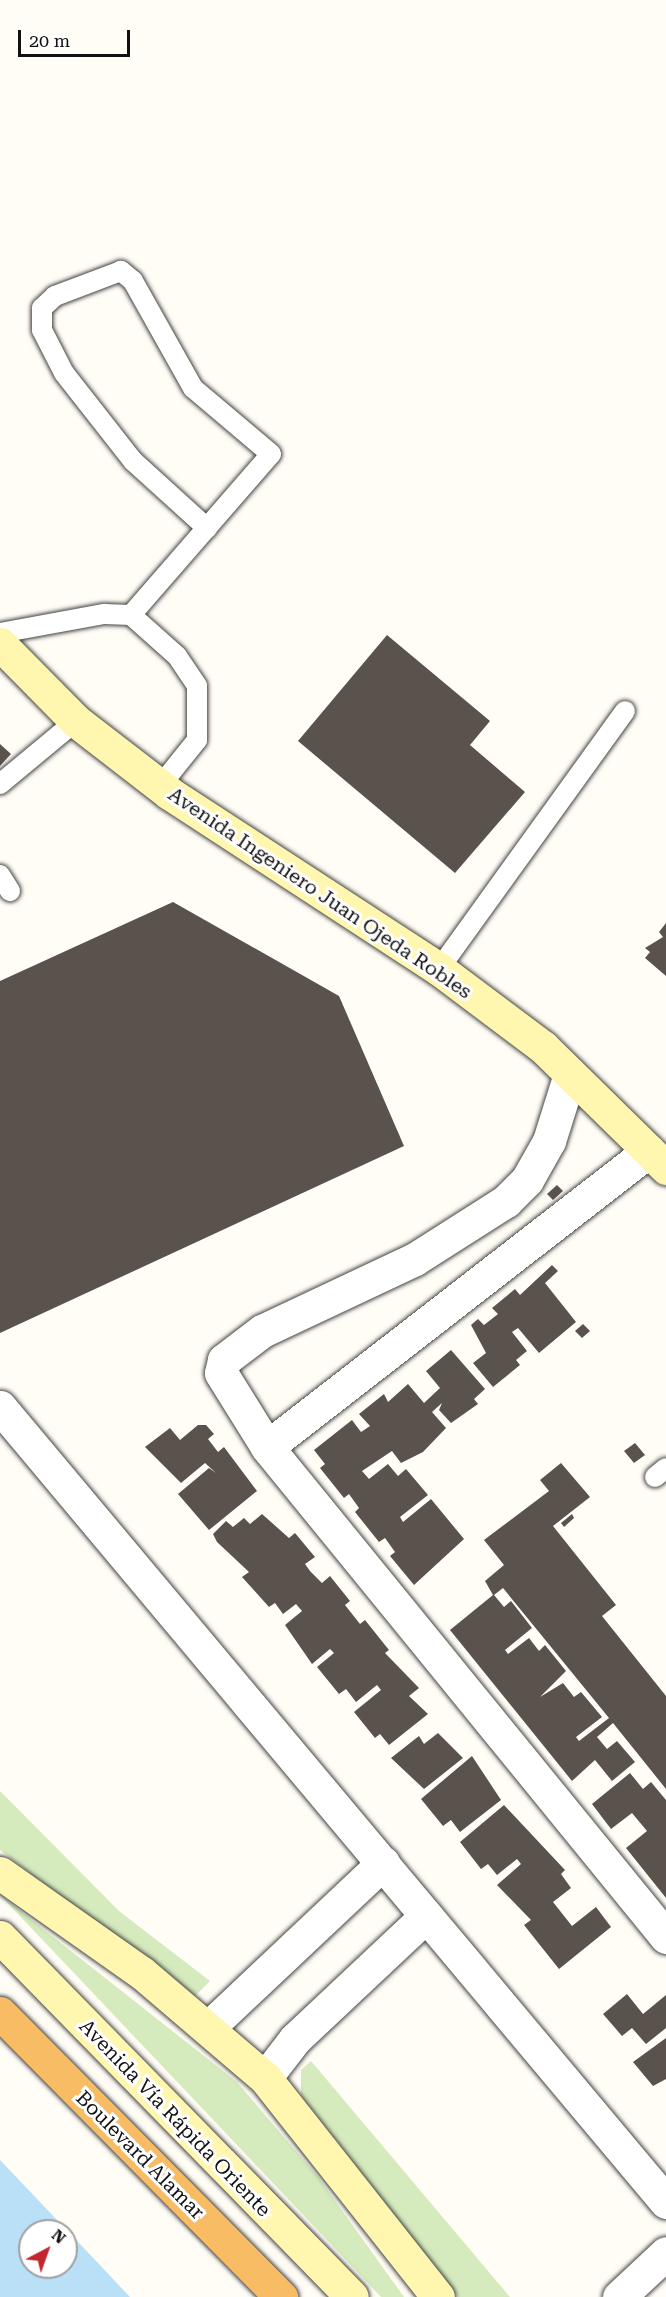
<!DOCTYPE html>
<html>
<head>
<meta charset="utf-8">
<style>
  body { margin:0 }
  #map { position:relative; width:666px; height:2297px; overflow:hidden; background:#fffdf5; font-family:"Roboto Serif",serif }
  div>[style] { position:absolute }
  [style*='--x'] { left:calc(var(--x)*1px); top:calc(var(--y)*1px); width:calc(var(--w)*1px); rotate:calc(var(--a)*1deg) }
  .green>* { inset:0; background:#d5ebbd }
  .water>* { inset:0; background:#b9e0f7 }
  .building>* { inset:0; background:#5a524d }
  .roads { filter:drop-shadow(0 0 2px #444) drop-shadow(0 0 2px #444) }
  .service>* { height:20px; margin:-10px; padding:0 10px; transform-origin:10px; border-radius:10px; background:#fff }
  .minor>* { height:33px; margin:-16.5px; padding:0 16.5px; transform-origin:16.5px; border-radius:16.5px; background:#fff }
  .secondary>* { height:33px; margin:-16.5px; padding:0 16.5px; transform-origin:16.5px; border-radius:16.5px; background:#fff6b0 }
  .trunk>* { height:33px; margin:-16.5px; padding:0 16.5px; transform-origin:16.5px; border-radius:16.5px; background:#f7bc64 }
  span { translate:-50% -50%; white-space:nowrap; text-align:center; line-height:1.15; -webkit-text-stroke:6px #fff; paint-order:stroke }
  .street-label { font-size:20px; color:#111 }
  .north { position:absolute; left:18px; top:2219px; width:60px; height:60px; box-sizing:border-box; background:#fff; border:2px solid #a0a0a0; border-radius:50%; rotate:41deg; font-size:16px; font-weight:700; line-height:24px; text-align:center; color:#111 }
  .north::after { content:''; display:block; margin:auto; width:21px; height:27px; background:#c4262e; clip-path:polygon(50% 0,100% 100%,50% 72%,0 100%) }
  .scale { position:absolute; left:18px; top:30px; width:112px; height:27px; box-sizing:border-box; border:3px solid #111; border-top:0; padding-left:8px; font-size:18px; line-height:21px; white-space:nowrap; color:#111; -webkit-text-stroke:4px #fff; paint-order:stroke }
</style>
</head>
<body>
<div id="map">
  <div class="green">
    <i style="clip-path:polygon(0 1791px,119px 1911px,210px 1981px,194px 1997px,0 1850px)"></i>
    <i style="clip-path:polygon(0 1895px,237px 2082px,318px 2177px,404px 2297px,381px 2297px)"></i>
    <i style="clip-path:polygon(311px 2061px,510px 2297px,458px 2297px,301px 2095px,301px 2070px)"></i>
  </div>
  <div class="water">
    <i style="clip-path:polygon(evenodd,0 2160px,98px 2263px,130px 2297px,0 2297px,0 2160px,30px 2231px,66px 2231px,66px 2267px,30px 2267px,30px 2231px)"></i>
  </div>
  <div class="building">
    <i style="clip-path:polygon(387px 635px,490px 721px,470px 745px,525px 792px,455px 873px,298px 741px)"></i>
    <i style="clip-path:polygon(0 744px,11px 754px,0 766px)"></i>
    <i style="clip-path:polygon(173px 902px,339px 996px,404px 1146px,0 1333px,0 981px)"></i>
    <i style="clip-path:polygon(666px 923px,666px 976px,645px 958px,650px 952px,645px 948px,663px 937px,659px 932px)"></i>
    <i style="clip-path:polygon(557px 1185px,563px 1191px,553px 1200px,547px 1194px)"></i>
    <i style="clip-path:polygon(552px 1265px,558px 1271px,545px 1283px,576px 1322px,539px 1353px,518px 1328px,512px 1332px,527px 1351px,516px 1360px,520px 1365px,493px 1387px,473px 1363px,486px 1353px,471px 1325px,478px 1319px,484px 1325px,498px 1314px,492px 1308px,515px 1289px,520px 1295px)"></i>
    <i style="clip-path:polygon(583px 1324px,590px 1331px,582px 1338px,575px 1331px)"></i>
    <i style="clip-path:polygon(451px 1350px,485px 1389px,474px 1399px,478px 1404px,451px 1423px,439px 1410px,442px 1403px,432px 1412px,446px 1428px,423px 1452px,401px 1463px,392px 1451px,362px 1471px,369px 1479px,388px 1464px,398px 1476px,406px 1469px,428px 1495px,400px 1517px,403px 1522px,431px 1499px,464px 1539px,414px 1585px,390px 1556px,395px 1552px,385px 1538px,379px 1542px,355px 1512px,359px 1508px,349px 1494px,344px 1498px,320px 1468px,325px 1464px,314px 1450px,352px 1420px,361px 1432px,370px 1426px,359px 1414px,384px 1394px,388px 1402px,408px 1384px,424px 1403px,440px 1388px,426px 1371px)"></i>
    <i style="clip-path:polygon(198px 1425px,206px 1425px,214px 1434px,208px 1439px,218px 1452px,224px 1447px,257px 1491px,209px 1530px,178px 1494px,209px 1468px,216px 1473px,205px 1463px,181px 1483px,145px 1447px,170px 1428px,180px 1440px)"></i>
    <i style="clip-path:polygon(635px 1443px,645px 1455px,634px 1463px,624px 1451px)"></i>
    <i style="clip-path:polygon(evenodd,561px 1463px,590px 1497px,553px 1526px,616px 1605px,602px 1616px,666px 1696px,666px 1789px,613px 1723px,597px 1737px,607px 1749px,617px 1741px,635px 1762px,612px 1781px,595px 1760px,572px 1781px,450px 1630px,493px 1595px,485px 1581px,504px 1565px,484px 1540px,549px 1491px,540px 1480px,561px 1463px,503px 1588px,609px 1718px,579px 1741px,576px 1737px,602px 1717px,581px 1692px,574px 1697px,563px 1683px,540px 1697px,566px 1671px,545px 1645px,539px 1651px,529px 1638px,508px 1654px,505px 1650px,532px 1628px,511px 1601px,504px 1607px,494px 1595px,503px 1588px)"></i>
    <i style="clip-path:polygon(262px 1514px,289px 1538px,295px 1533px,315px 1557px,305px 1564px,310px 1571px,322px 1583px,330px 1576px,350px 1601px,345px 1605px,360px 1624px,365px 1620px,389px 1650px,385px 1653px,419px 1688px,409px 1696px,428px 1714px,389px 1745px,380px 1734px,375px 1738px,354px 1712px,381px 1690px,377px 1685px,356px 1702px,346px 1689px,339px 1694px,317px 1667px,334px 1653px,330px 1649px,312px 1664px,285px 1625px,302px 1611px,296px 1604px,283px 1614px,275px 1603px,269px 1607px,242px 1577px,249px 1572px,217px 1542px,213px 1534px,226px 1521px,233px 1527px,244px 1518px,250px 1524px)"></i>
    <i style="clip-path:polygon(572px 1514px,574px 1518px,564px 1527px,561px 1523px)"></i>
    <i style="clip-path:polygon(438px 1733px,463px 1758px,424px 1789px,391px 1758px,419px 1736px,424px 1744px)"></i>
    <i style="clip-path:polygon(472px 1756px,501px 1800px,460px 1832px,451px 1820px,443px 1826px,421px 1799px)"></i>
    <i style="clip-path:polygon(630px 1773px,643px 1789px,651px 1782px,666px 1800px,666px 1898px,626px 1848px,647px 1831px,632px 1813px,611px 1829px,592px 1804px)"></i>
    <i style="clip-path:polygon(504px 1805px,565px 1870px,561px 1874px,571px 1888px,553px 1902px,572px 1926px,596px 1907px,611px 1927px,559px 1969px,524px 1925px,531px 1920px,497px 1885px,521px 1864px,517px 1859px,497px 1875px,488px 1864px,481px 1869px,460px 1842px)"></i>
    <i style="clip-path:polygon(627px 1994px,643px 2014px,666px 1995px,666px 2028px,646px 2044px,632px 2028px,622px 2036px,603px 2014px)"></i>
    <i style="clip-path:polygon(666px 2038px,666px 2079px,653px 2086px,633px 2062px)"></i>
  </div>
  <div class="roads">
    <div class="service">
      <i style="--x:131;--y:615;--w:62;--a:41.7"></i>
      <i style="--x:177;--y:656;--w:36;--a:56"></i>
      <i style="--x:197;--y:686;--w:54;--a:90"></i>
      <i style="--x:197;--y:740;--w:59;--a:128.8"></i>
      <i style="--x:0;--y:633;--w:106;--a:-10.4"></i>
      <i style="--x:104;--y:614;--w:27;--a:2"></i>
      <i style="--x:131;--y:615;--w:213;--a:-49"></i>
      <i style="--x:271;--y:454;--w:102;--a:-139.8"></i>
      <i style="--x:193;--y:388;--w:123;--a:-119.3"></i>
      <i style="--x:133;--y:281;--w:16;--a:-140"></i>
      <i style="--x:121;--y:271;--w:71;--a:159.3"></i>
      <i style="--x:55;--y:296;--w:18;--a:137"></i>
      <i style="--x:42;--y:308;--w:22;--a:90"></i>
      <i style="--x:42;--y:330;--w:48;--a:62.9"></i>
      <i style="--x:64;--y:373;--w:112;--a:51.9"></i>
      <i style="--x:133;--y:461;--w:100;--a:42.2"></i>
      <i style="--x:0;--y:784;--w:99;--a:-39.7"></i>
      <i style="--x:0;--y:875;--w:19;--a:58"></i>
      <i style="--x:439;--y:969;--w:318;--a:-54.2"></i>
      <i style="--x:655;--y:1477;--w:14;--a:-39"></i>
    </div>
    <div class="minor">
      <i style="--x:570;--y:1074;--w:70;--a:107.4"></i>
      <i style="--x:549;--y:1141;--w:45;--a:119.4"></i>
      <i style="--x:527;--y:1180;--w:30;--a:135"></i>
      <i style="--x:506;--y:1201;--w:108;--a:147.5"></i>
      <i style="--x:415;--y:1259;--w:169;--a:154.8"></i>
      <i style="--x:262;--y:1331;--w:48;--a:142.7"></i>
      <i style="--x:224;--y:1360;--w:13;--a:103"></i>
      <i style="--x:221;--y:1373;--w:87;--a:58.1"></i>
      <i style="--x:267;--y:1447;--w:632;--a:50.84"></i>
      <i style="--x:0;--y:1407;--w:1037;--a:50.05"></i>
      <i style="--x:267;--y:1447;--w:483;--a:-37.8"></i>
      <i style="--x:210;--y:2026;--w:238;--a:-43.3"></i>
      <i style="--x:265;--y:2078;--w:49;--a:-52.4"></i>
      <i style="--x:295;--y:2039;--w:180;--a:-43.2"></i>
      <i style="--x:619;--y:2297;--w:64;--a:-43.1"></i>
    </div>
    <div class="secondary">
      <i style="--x:0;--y:644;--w:108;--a:45.4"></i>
      <i style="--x:76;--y:721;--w:118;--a:37.7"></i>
      <i style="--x:169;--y:793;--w:322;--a:33.1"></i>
      <i style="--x:439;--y:969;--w:130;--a:36.9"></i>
      <i style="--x:543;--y:1047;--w:173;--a:44.5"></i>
      <i style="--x:0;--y:1873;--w:174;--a:35.2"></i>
      <i style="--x:142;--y:1973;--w:162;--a:40.5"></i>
      <i style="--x:265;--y:2078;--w:279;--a:51.7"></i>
      <i style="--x:0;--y:1937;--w:503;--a:45.64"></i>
    </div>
    <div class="trunk">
      <i style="--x:0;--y:2013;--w:400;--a:45.3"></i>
    </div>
  </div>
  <div class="street-label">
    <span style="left:320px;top:893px;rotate:34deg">Avenida Ingeniero Juan Ojeda Robles</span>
    <span style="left:175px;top:2118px;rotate:46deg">Avenida Vía Rápida Oriente</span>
    <span style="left:140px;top:2155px;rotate:45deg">Boulevard Alamar</span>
  </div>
  <div class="north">N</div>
  <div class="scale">20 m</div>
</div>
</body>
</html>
